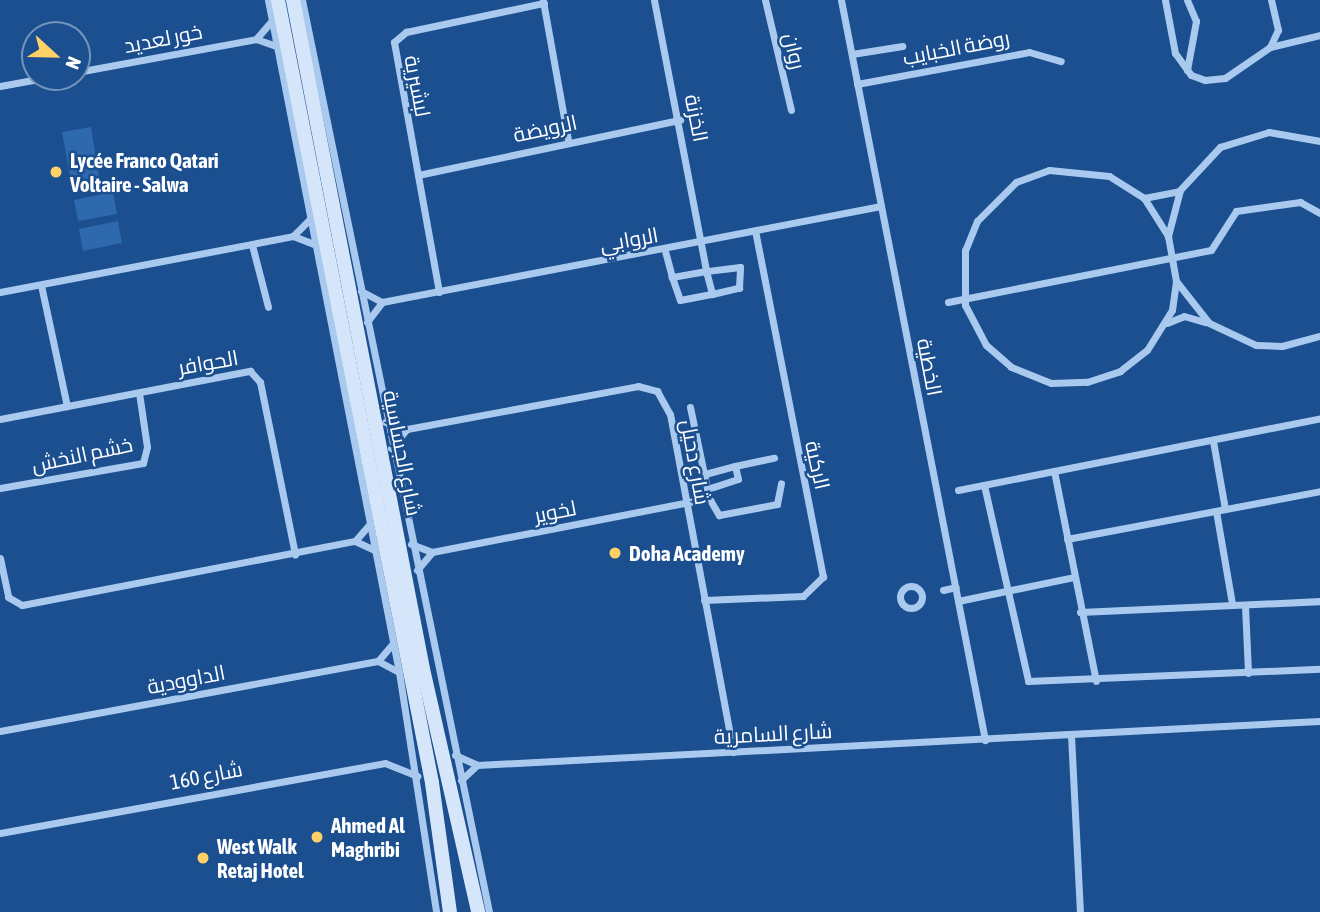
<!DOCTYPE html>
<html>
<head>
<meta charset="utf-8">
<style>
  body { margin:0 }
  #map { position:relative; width:1320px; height:912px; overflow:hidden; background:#1b4f8f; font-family:"Asap Condensed",Cairo,sans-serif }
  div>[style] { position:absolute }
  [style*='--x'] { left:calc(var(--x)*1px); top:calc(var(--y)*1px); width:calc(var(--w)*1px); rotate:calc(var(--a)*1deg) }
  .green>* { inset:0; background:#2e69ad }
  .street>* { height:7px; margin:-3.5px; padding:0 3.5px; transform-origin:3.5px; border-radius:3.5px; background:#a9c9ee }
  .street>.ring { margin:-3.5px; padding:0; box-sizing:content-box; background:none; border:7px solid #a9c9ee; border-radius:50% }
  .secondary>* { height:14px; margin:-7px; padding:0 7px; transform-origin:7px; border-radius:7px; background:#d6e6fa }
  .dots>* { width:19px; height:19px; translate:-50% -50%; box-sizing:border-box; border:4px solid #1b4f8f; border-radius:50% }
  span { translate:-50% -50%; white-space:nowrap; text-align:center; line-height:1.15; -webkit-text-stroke:5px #1b4f8f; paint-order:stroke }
  .street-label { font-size:21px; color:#fff }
  .poi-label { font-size:21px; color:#fff; font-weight:700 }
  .left { translate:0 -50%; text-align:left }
  .north { position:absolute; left:21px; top:21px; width:70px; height:70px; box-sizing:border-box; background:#1b4f8f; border:2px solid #7695bc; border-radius:50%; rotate:112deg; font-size:19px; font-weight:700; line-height:28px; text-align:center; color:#fff }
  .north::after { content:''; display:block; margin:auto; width:24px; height:32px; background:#ffd166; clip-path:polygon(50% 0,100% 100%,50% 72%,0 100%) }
</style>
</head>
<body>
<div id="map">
  <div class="green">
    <i style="clip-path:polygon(91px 127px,100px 183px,72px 188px,62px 132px)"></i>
    <i style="clip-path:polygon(113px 192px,117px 214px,78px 221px,74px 200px)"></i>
    <i style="clip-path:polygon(118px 221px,122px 243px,83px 251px,79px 229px)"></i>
  </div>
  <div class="street">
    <i style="--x:268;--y:0;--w:685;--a:78.97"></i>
    <i style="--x:399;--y:672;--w:243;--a:81.2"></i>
    <i style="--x:302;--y:0;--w:931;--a:78.41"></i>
    <i style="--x:654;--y:0;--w:276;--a:79.1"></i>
    <i style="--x:706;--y:271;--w:35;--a:170"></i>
    <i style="--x:672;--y:277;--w:27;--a:-105"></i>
    <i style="--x:765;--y:0;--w:113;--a:76.7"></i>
    <i style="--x:841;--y:0;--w:754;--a:78.99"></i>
    <i style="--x:1165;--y:0;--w:54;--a:79.3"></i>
    <i style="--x:1175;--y:53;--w:27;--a:54"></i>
    <i style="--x:1191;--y:75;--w:15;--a:20"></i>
    <i style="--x:1205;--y:80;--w:20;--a:-6"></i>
    <i style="--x:1225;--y:78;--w:55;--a:-34.6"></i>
    <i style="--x:1270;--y:47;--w:51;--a:-13.5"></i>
    <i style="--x:1187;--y:0;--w:23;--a:67"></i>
    <i style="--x:1196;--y:21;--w:50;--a:100.4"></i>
    <i style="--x:543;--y:1;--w:141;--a:79.8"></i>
    <i style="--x:256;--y:39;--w:23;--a:-49"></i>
    <i style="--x:1270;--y:47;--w:19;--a:-65"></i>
    <i style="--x:1278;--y:30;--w:31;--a:-103"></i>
    <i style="--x:852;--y:54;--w:51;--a:-9.1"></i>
    <i style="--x:77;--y:72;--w:182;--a:-10.4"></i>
    <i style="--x:256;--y:39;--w:21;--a:19"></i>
    <i style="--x:857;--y:84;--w:175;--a:-10.5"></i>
    <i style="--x:1029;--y:52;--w:33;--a:16"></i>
    <i style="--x:0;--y:86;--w:50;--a:-10.4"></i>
    <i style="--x:1320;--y:141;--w:52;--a:-170"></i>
    <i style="--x:1269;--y:132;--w:51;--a:163"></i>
    <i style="--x:1220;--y:147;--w:59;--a:132.9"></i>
    <i style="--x:1180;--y:190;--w:48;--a:104.6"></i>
    <i style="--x:1168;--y:236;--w:46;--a:79.9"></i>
    <i style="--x:1176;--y:281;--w:53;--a:51.8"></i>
    <i style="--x:1209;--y:323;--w:52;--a:25.1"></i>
    <i style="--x:1256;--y:345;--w:26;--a:2"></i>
    <i style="--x:1282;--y:346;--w:39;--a:-15"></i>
    <i style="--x:418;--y:175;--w:268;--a:-11.9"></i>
    <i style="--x:1144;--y:198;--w:36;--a:-11"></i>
    <i style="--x:293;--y:236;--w:22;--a:21"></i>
    <i style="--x:1168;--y:236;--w:45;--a:-122.3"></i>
    <i style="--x:1144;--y:198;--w:41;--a:-147.8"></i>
    <i style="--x:1109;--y:176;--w:60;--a:-174.3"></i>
    <i style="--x:1049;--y:170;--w:35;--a:160"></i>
    <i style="--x:1016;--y:182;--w:55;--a:135"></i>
    <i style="--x:977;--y:221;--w:31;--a:112"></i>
    <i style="--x:965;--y:250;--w:55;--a:90"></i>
    <i style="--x:965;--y:305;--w:45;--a:62.3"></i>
    <i style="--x:986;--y:345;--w:33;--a:41"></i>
    <i style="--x:1011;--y:367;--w:43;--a:21.8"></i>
    <i style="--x:1051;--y:383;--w:36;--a:-2"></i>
    <i style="--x:1087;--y:382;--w:35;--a:-18"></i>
    <i style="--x:1120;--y:371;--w:34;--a:-38"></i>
    <i style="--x:1147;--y:350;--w:47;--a:-58"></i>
    <i style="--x:1172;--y:310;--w:29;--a:-82"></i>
    <i style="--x:252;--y:245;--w:64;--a:75.5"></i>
    <i style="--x:672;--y:277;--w:24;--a:71"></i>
    <i style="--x:680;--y:300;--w:33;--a:-11"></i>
    <i style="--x:712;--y:294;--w:28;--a:-13"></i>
    <i style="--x:739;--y:288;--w:21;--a:-87"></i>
    <i style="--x:740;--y:267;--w:34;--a:173"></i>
    <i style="--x:706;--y:271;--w:24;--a:75"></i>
    <i style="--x:41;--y:285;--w:124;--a:77.9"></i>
    <i style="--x:361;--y:291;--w:24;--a:28"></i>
    <i style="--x:382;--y:302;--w:508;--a:-10.89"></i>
    <i style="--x:0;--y:292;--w:298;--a:-10.8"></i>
    <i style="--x:293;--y:236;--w:24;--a:-45"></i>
    <i style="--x:439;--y:292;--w:254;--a:-100.2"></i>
    <i style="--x:394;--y:42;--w:16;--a:-40"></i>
    <i style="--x:406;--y:32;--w:141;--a:-11.9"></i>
    <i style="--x:948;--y:302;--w:268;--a:-11.2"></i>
    <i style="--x:1211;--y:250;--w:46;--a:-57.3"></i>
    <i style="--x:1236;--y:211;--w:65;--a:-8"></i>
    <i style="--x:1300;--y:202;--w:23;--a:29"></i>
    <i style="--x:367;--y:322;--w:25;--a:-53"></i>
    <i style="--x:1167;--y:323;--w:18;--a:-22"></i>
    <i style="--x:1184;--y:316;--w:22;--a:16"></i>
    <i style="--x:690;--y:407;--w:93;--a:78.2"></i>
    <i style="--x:0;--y:419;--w:255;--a:-10.9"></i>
    <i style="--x:250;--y:371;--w:15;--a:48"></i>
    <i style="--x:260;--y:382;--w:176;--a:78.5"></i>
    <i style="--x:385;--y:422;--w:23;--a:18"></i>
    <i style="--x:407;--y:429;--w:235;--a:-10.5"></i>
    <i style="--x:638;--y:386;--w:20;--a:15"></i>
    <i style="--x:657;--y:391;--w:26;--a:61"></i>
    <i style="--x:670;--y:414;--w:344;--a:79.4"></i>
    <i style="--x:1213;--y:441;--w:69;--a:80"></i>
    <i style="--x:391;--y:448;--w:25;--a:-50"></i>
    <i style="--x:735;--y:466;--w:40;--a:-12"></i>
    <i style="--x:1054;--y:471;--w:214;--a:78.7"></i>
    <i style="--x:705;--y:474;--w:31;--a:-15"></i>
    <i style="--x:735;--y:466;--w:13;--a:77"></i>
    <i style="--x:738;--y:479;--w:32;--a:162"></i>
    <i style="--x:984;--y:485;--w:201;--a:77.3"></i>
    <i style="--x:1028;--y:681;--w:292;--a:-2.4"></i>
    <i style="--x:0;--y:488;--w:145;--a:-9.9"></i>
    <i style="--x:143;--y:463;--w:16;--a:-76"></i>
    <i style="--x:147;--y:447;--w:55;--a:-98.4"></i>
    <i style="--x:958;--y:490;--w:369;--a:-11.2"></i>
    <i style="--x:1216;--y:511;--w:94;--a:80.2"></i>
    <i style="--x:1067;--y:539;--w:258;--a:-10.7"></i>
    <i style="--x:355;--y:541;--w:23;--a:-49"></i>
    <i style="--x:411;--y:544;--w:22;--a:21"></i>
    <i style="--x:432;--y:552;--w:282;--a:-11"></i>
    <i style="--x:709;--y:498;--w:20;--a:60"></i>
    <i style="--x:719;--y:515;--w:59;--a:-10.7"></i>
    <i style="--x:777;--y:504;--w:21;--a:-79"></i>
    <i style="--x:0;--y:558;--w:40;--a:78"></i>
    <i style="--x:8;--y:597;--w:16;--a:30"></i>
    <i style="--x:22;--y:605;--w:339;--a:-10.9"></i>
    <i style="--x:355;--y:541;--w:21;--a:25"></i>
    <i style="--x:417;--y:570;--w:23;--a:-50"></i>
    <i class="ring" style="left:900px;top:586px;width:15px;height:15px"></i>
    <i style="--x:943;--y:590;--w:13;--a:-13"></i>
    <i style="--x:704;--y:600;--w:99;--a:-2.3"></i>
    <i style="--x:803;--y:596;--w:28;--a:-44"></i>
    <i style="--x:823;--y:577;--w:349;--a:-101.1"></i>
    <i style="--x:958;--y:601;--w:118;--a:-11.7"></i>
    <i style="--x:1245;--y:606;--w:67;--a:87.4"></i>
    <i style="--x:1080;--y:612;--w:240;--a:-2.6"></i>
    <i style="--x:378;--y:661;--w:24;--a:28"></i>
    <i style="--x:0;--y:731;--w:384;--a:-10.5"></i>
    <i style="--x:378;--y:661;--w:23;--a:-50"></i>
    <i style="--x:1071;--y:735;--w:177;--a:87.1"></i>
    <i style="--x:455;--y:755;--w:24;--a:24"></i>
    <i style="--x:477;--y:765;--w:844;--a:-2.99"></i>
    <i style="--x:461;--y:780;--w:22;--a:-43"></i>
    <i style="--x:0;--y:833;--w:391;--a:-10.3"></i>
    <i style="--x:385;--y:763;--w:35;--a:22"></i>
  </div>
  <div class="secondary">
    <i style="--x:278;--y:0;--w:798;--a:78.87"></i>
    <i style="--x:432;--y:783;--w:130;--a:82.1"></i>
    <i style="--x:293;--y:0;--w:682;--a:79"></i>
    <i style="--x:423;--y:669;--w:249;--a:77.2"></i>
  </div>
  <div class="dots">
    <i style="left:56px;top:172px;background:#ffd166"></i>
    <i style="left:615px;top:553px;background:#ffd166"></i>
    <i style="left:317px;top:837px;background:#ffd166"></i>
    <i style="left:203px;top:858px;background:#ffd166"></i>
  </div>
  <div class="street-label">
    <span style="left:163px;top:38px;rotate:-11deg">خور لعديد</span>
    <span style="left:956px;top:47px;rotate:-11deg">روضة الخبايب</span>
    <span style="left:795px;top:51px;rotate:77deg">روان</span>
    <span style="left:418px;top:86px;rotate:79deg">لبشيرية</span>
    <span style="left:697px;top:118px;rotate:79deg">الخزنة</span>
    <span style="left:545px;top:128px;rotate:-12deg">الرويضة</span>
    <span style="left:629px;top:239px;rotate:-10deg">الروابي</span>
    <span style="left:208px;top:362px;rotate:-10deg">الحوافر</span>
    <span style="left:930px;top:367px;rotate:79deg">الخطية</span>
    <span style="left:403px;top:453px;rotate:79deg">شارع الجساسية</span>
    <span style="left:82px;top:454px;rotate:-12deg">خشم النخش</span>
    <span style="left:696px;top:462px;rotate:80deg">شارع دحيل</span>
    <span style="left:818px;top:465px;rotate:77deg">الركية</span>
    <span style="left:555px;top:511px;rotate:-11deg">لخوير</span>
    <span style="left:186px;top:679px;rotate:-11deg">الداوودية</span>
    <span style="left:773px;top:733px;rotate:-3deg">شارع السامرية</span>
    <span style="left:206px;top:775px;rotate:-11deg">شارع 160</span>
  </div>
  <div class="poi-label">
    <span class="left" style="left:70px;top:172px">Lycée Franco Qatari<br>Voltaire - Salwa</span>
    <span class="left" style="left:629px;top:553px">Doha Academy</span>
    <span class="left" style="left:331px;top:837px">Ahmed Al<br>Maghribi</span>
    <span class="left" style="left:217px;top:858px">West Walk<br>Retaj Hotel</span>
  </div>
  <div class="north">N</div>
</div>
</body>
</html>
